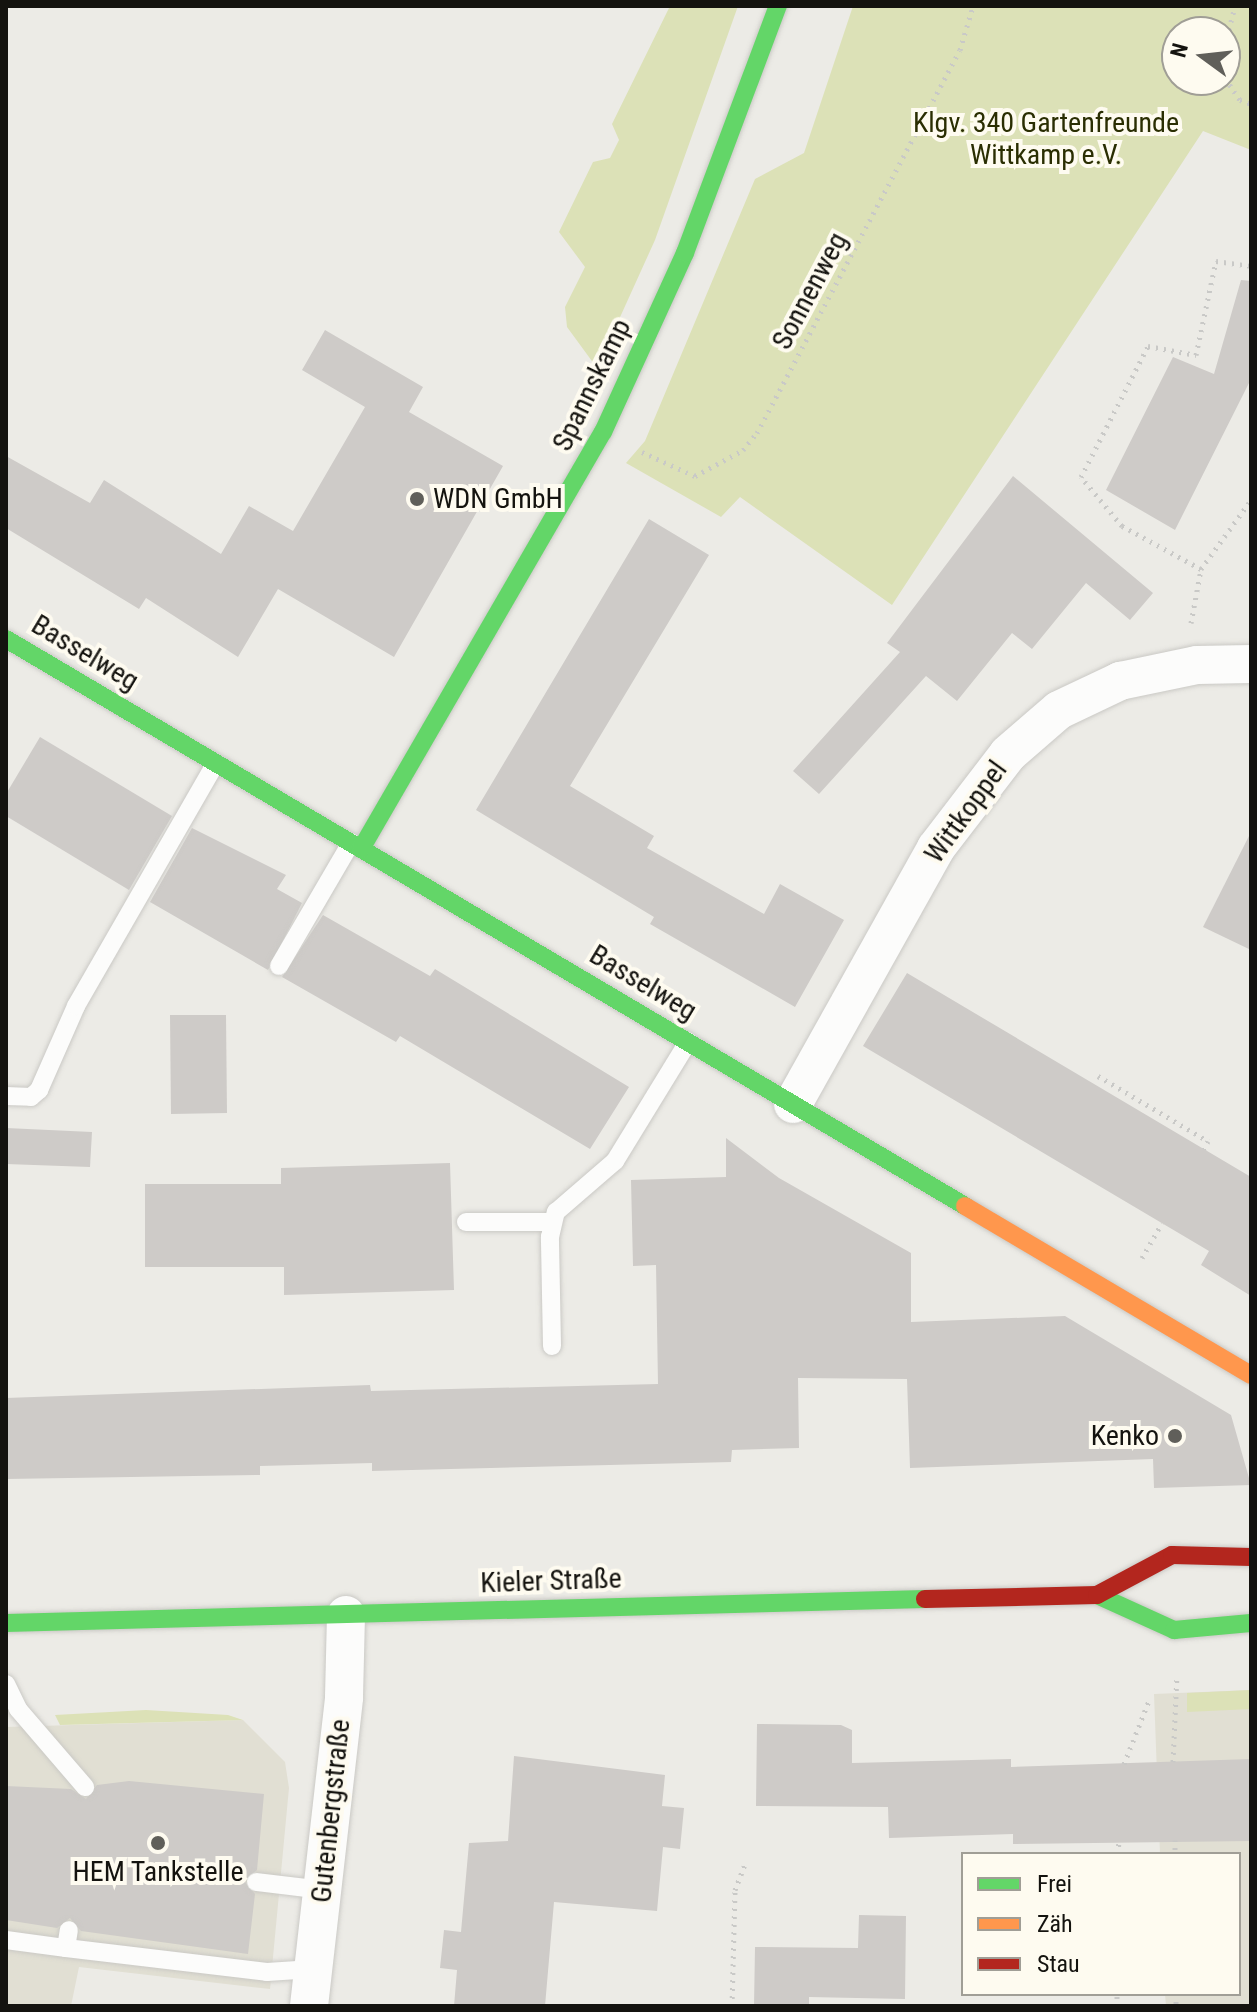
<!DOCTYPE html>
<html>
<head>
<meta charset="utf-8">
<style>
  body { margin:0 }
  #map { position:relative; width:1257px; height:2012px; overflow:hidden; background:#ecebe6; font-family:"Roboto Condensed",sans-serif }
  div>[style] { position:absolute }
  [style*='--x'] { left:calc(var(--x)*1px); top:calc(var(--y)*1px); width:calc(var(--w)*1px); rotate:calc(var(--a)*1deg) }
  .built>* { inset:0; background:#e1dfd3 }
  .green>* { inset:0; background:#dce1b7 }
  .building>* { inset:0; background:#cecbc8 }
  .path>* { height:5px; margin-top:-2.5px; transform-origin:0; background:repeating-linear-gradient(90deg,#c9c9c7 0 2px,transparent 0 8px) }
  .roads { filter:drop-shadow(0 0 2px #cac9c5) drop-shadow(0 0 2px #cac9c5) }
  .lane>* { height:18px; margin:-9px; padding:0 9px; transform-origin:9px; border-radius:9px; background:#fcfcfb }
  .street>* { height:38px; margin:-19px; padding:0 19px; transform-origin:19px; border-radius:19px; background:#fcfcfb }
  .fast>* { height:18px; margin:-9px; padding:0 9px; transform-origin:9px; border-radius:9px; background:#63d668 }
  .slow>* { height:18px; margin:-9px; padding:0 9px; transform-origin:9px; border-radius:9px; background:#ff974d }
  .jam>* { height:18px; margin:-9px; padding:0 9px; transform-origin:9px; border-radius:9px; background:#b3261e }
  .dots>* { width:22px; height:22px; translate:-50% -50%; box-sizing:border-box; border:4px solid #fefbf0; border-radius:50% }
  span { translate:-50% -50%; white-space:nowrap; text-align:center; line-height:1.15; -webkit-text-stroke:8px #fefbf0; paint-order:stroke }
  .park-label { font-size:28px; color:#2a2e02 }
  .street-label { font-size:28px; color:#14130f }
  .poi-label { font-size:28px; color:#14130f }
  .left { translate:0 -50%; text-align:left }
  .right { translate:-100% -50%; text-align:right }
  .frame { position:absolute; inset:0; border:8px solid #14130f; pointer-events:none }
  .legend { position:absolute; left:961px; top:1852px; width:280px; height:144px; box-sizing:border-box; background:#fefbf0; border:2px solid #a09e96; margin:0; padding:10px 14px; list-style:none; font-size:24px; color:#14130f }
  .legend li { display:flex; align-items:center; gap:16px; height:40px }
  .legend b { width:40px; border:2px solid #a09e96 }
  .north { position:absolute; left:1161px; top:16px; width:80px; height:80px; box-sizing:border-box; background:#fefbf0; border:2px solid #a09e96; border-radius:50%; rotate:285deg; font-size:22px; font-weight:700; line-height:32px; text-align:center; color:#14130f }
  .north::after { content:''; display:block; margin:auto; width:28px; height:36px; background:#605f5a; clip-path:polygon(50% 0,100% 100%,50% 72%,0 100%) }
</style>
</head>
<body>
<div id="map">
  <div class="built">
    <i style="clip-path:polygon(1251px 1690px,1251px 2006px,1166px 2006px,1165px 1994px,1239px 1994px,1239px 1854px,1160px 1854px,1154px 1694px)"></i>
    <i style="clip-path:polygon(243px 1720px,285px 1762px,289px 1788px,270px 1989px,79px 1967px,71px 2006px,6px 2006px,6px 1727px)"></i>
  </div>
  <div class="green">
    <i style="clip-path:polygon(670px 6px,738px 6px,655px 240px,597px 368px,567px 327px,565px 307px,585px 267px,559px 232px,593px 162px,610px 158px,619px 140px,612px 124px)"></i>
    <i style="clip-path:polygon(evenodd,853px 6px,1251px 6px,1251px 150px,1203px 131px,892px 605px,740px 497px,721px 517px,626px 463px,645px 441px,755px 179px,804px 153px,853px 6px,1177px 32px,1225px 32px,1225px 80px,1177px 80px,1177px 32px)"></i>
    <i style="clip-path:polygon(1251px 1690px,1251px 1709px,1187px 1712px,1187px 1693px)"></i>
    <i style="clip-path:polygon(146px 1710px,228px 1715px,243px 1720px,60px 1725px,55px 1715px)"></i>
  </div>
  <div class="building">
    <i style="clip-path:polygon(1241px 280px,1251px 281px,1251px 379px,1175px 530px,1106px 490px,1173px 357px,1214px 374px)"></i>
    <i style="clip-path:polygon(325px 330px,423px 387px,409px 412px,503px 466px,394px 657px,278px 589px,238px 657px,146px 598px,139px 609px,6px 528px,6px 456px,90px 503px,104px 480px,221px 554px,249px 506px,293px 531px,365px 407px,302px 370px)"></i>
    <i style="clip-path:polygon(1013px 476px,1153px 593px,1130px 620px,1086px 583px,1032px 649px,1012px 633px,957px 701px,926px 676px,819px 794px,793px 771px,900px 652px,887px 643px)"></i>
    <i style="clip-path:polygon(649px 519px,709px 555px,570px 786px,654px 836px,647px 848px,764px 914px,780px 884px,844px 920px,795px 1007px,650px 924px,654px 917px,476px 810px)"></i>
    <i style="clip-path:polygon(40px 737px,172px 816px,129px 890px,6px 816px,6px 794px)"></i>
    <i style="clip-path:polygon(192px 828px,286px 875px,277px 889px,302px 903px,268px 970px,150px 902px)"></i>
    <i style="clip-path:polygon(1251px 832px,1251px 950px,1203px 927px)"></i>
    <i style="clip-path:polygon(323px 915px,430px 976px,435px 969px,629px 1087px,590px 1149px,400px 1036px,396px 1042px,282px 977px)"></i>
    <i style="clip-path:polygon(907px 973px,1251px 1177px,1251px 1296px,1201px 1265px,1209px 1251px,863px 1046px)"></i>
    <i style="clip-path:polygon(170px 1015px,226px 1015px,227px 1113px,171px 1114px)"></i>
    <i style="clip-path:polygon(6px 1128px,92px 1132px,90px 1167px,6px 1164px)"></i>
    <i style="clip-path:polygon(726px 1138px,779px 1178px,911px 1253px,911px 1322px,1065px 1316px,1231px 1415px,1251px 1485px,1154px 1488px,1153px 1459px,910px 1468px,907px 1379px,798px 1378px,799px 1448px,732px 1450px,731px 1462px,372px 1471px,372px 1463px,260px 1466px,260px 1475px,6px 1479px,6px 1398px,370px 1385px,371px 1391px,658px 1384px,656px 1265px,633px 1266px,631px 1180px,726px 1177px)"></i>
    <i style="clip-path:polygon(450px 1163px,454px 1290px,284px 1295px,284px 1267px,145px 1267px,145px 1184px,281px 1184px,281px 1168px)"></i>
    <i style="clip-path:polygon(757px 1724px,841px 1725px,852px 1730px,852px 1763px,1011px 1759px,1011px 1767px,1251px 1759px,1251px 1841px,1013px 1844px,1013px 1834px,889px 1838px,888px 1807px,756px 1806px)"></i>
    <i style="clip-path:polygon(514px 1756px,665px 1775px,662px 1806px,684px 1808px,680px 1849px,663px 1847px,657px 1911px,554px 1902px,545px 2006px,454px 2006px,457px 1970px,440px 1968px,444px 1930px,461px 1932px,469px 1843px,508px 1841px)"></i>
    <i style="clip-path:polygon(129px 1781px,264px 1794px,257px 1870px,244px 1881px,255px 1894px,248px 1954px,81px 1931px,70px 1918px,57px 1928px,6px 1920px,6px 1786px,71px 1789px,86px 1799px,97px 1785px)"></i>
    <i style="clip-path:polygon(859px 1915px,906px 1916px,905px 1999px,809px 1997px,809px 2006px,754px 2006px,755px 1947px,858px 1948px)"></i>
  </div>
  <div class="path">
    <i style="--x:1225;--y:45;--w:40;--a:-75.6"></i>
    <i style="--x:1225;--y:78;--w:27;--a:56"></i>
    <i style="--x:1240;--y:100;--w:12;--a:20"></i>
    <i style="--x:642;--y:452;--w:58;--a:24.4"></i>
    <i style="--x:695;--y:476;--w:55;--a:-28.4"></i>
    <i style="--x:743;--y:450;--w:22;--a:-51"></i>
    <i style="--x:757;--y:433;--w:433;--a:-62.1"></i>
    <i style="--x:960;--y:50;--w:46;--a:-73.5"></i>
    <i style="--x:1201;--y:569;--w:90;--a:-151.4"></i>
    <i style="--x:1122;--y:526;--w:64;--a:-129.9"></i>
    <i style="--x:1081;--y:477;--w:147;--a:-62.9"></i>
    <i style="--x:1148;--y:346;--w:49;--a:10.6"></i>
    <i style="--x:1196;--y:355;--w:96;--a:-78"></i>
    <i style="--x:1216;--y:261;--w:35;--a:8"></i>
    <i style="--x:1191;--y:623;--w:55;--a:-79.5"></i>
    <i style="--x:1201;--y:569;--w:85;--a:-54.1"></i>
    <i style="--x:1098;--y:1076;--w:128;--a:30.6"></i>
    <i style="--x:1208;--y:1141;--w:9;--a:117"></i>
    <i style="--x:1142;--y:1258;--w:40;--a:-60.3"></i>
    <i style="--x:1173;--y:1762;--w:87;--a:-87.4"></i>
    <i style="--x:1124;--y:1764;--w:71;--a:-68.5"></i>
    <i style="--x:1175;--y:1840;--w:14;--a:90"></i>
    <i style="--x:1118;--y:1854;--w:13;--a:-86"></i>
    <i style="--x:1176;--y:1994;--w:12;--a:90"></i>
    <i style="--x:732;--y:2006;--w:116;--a:-88.5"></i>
    <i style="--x:735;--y:1890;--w:30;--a:-69"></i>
    <i style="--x:1117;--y:2006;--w:12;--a:-90"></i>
  </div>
  <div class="roads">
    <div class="lane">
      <i style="--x:279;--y:966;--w:143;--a:-59.7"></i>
      <i style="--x:6;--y:1096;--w:25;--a:2"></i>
      <i style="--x:31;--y:1097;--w:11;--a:-41"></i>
      <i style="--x:39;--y:1090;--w:92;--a:-66.2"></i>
      <i style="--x:76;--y:1006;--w:280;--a:-60.1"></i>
      <i style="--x:466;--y:1222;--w:86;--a:0"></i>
      <i style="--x:552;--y:1346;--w:109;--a:-91.1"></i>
      <i style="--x:550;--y:1237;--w:26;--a:-77"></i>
      <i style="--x:556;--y:1212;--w:78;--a:-40.8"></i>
      <i style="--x:615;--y:1161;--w:140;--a:-58.5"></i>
      <i style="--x:6;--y:1684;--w:28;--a:64"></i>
      <i style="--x:18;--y:1709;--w:103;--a:49.3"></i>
      <i style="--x:256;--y:1882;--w:67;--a:6.8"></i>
      <i style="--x:6;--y:1940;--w:61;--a:7.6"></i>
      <i style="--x:66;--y:1948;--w:18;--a:-81"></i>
      <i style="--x:66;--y:1948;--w:202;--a:6.8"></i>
      <i style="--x:267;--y:1972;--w:46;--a:-3.7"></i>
    </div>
    <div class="street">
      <i style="--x:793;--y:1104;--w:293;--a:-60.8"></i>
      <i style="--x:936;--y:848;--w:118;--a:-52.5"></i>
      <i style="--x:1008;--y:754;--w:67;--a:-40.8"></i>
      <i style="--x:1059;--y:710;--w:68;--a:-25.4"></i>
      <i style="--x:1120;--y:681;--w:79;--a:-11.7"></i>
      <i style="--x:1197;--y:665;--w:54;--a:-1.1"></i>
      <i style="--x:309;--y:2006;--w:311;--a:-83.5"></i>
      <i style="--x:344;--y:1697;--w:82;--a:-88.6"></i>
    </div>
    <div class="fast">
      <i style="--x:6;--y:639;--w:1114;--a:30.59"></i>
      <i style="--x:361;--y:849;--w:482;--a:-59.9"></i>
      <i style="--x:603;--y:432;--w:197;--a:-65.4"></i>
      <i style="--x:685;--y:253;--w:264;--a:-69.4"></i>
      <i style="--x:1097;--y:1595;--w:85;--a:24.4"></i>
      <i style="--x:1174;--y:1630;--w:77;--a:-5.2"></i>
      <i style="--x:6;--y:1623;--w:919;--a:-1.5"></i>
    </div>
    <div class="slow">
      <i style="--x:965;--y:1206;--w:332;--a:30.6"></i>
    </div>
    <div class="jam">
      <i style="--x:925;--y:1599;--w:172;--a:-1.3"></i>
      <i style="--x:1097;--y:1595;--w:85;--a:-28.1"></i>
      <i style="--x:1172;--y:1555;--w:79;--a:1.5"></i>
    </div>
  </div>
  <div class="dots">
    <i style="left:417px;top:499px;background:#605f5a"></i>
    <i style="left:1175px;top:1436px;background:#605f5a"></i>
    <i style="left:158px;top:1843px;background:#605f5a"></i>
  </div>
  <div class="park-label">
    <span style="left:1046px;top:139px">Klgv. 340 Gartenfreunde<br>Wittkamp e.V.</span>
  </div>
  <div class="street-label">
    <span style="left:810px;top:291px;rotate:-62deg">Sonnenweg</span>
    <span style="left:592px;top:385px;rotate:-64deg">Spannskamp</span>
    <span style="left:85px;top:653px;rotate:31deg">Basselweg</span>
    <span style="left:966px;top:812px;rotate:-54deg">Wittkoppel</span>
    <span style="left:643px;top:983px;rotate:31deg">Basselweg</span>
    <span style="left:551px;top:1581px;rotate:-2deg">Kieler Straße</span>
    <span style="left:331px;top:1811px;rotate:-84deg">Gutenbergstraße</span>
  </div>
  <div class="poi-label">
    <span class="left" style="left:433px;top:499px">WDN GmbH</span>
    <span class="right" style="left:1159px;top:1436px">Kenko</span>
    <span style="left:158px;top:1872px">HEM Tankstelle</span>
  </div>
  <div class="frame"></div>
  <ul class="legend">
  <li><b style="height:10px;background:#63d668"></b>Frei</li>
  <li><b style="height:10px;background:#ff974d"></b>Zäh</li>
  <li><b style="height:10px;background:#b3261e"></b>Stau</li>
  </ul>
  <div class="north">N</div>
</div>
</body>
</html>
